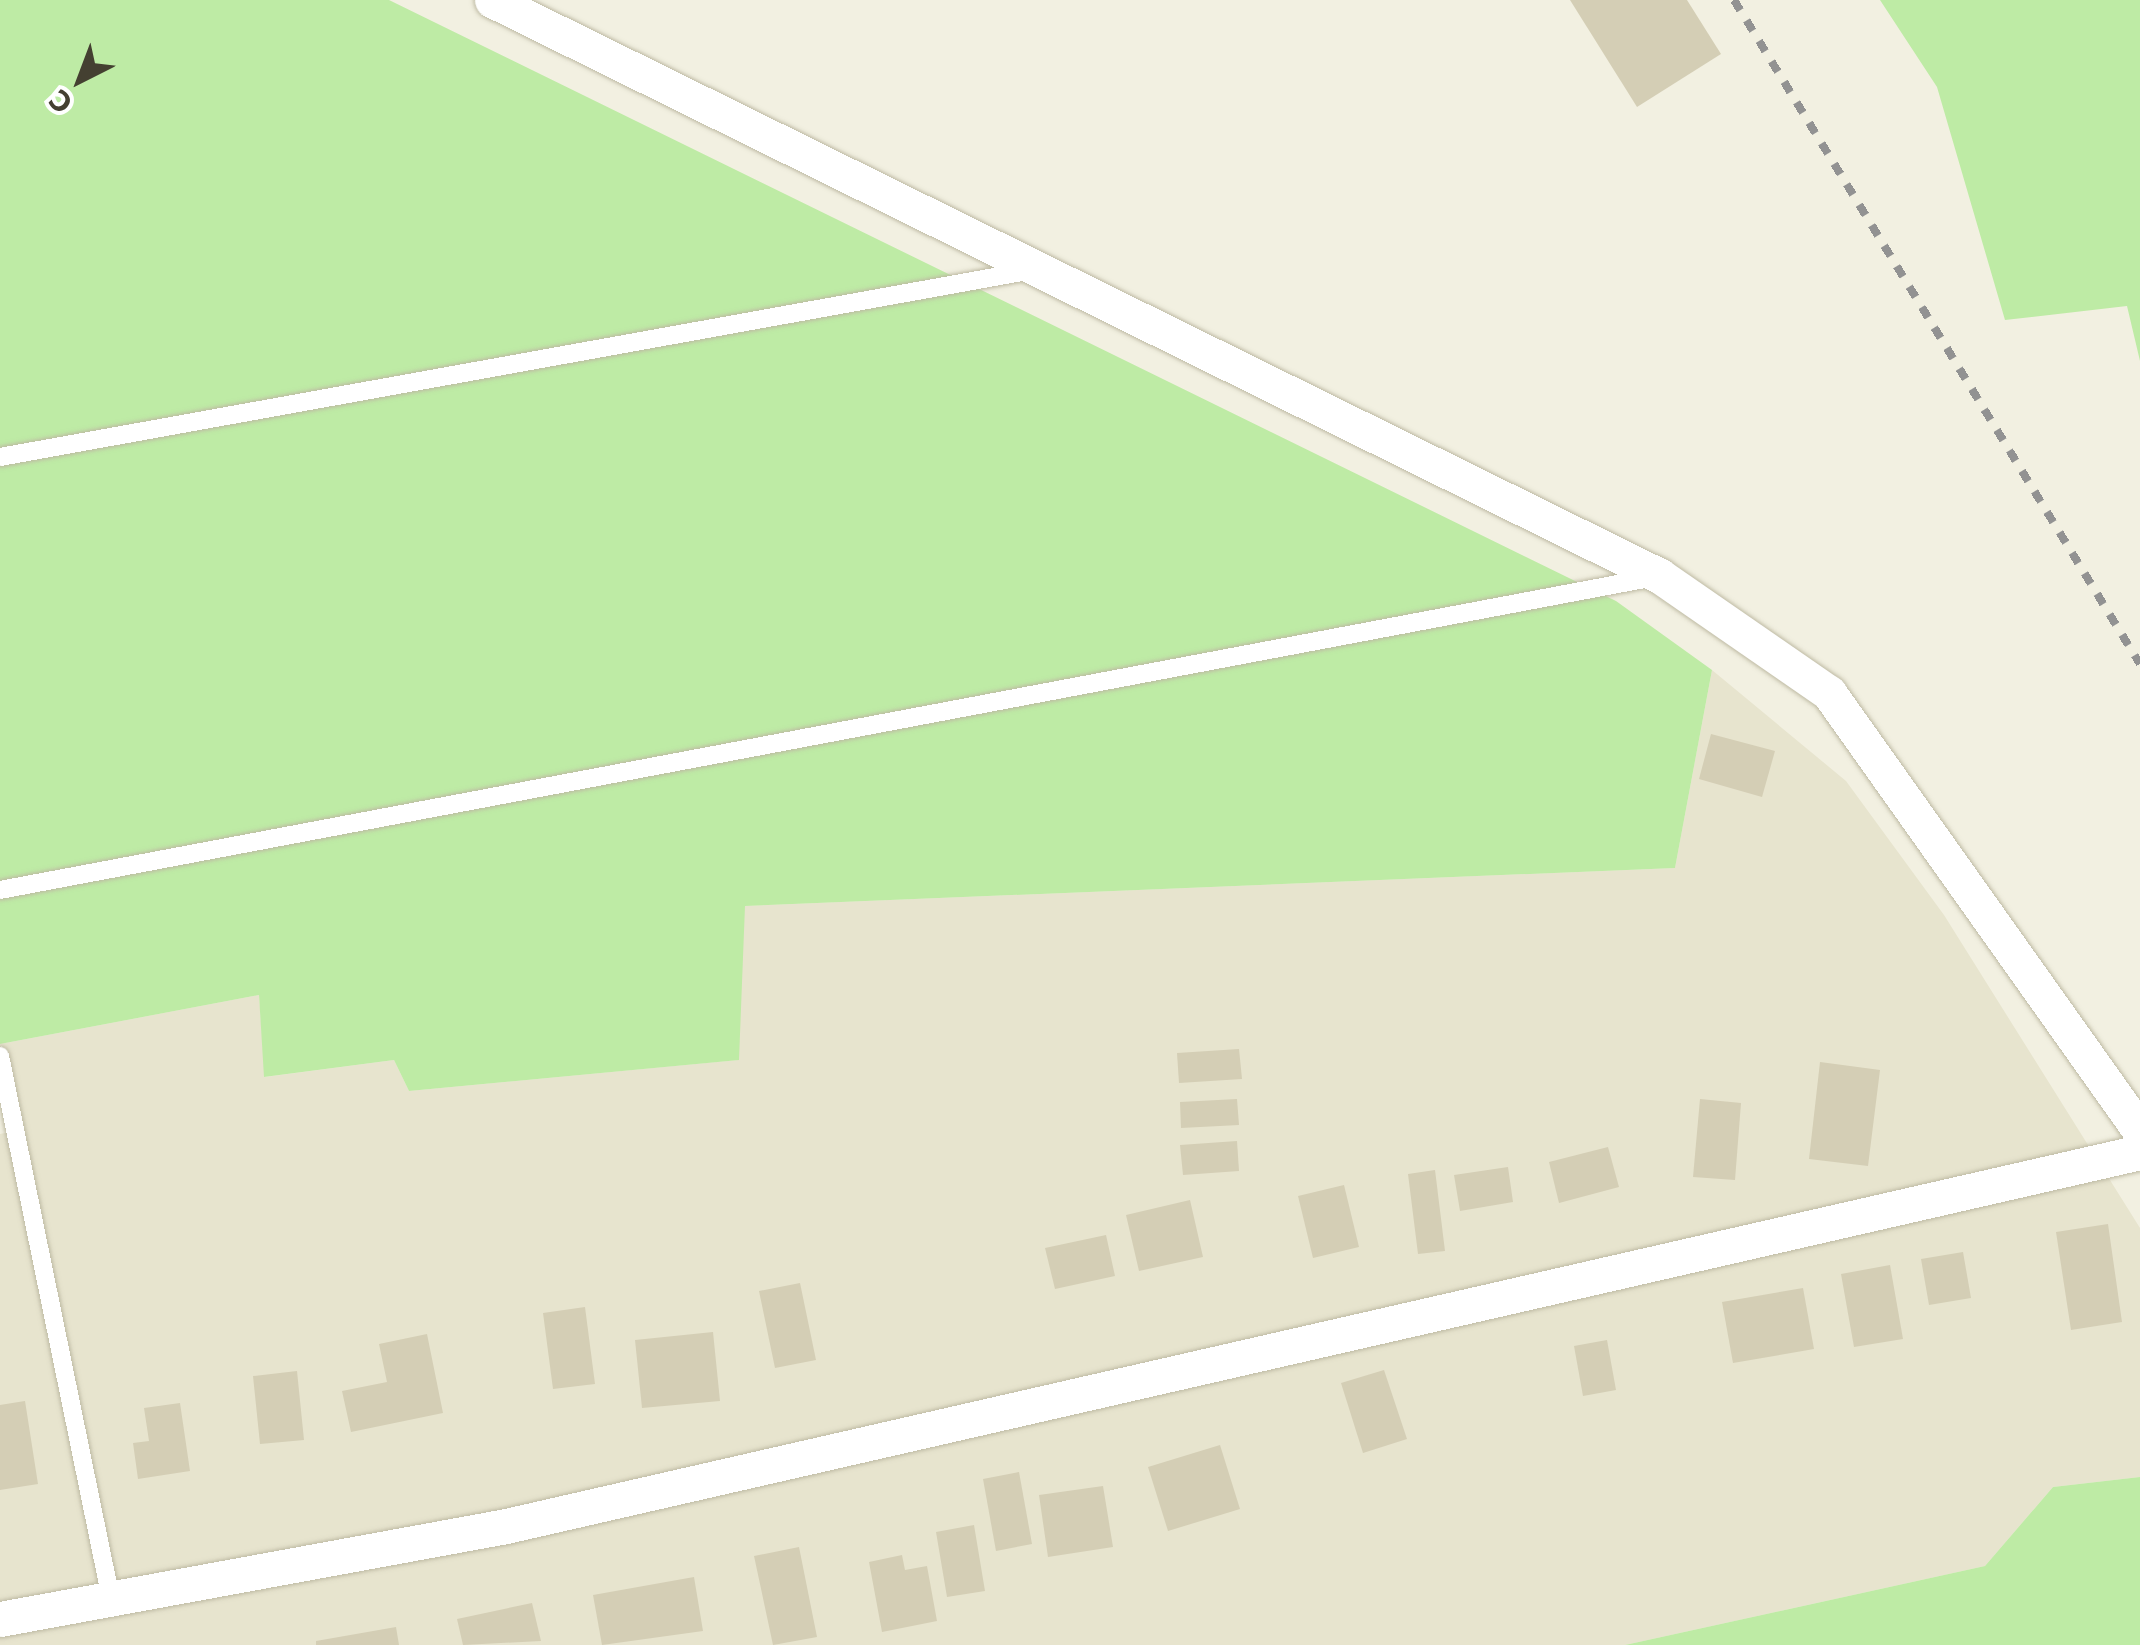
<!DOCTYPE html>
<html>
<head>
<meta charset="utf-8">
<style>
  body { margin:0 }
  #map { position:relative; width:2140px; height:1645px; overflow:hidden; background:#f2f0e1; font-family:Commissioner,sans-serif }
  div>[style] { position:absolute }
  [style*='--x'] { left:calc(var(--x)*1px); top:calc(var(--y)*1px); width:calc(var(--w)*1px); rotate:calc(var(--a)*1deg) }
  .residential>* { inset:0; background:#e7e4ce }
  .green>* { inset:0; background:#beeba5 }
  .building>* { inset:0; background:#d4ceb5 }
  .roads { filter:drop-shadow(0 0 2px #bebaa3) drop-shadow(0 0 2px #bebaa3) }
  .service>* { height:18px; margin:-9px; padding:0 9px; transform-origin:9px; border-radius:9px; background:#fff }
  .minor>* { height:35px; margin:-17.5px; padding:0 17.5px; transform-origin:17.5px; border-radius:17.5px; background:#fff }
  .rail>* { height:8px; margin-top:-4px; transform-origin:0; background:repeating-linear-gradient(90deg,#929292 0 12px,transparent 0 24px) }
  span { translate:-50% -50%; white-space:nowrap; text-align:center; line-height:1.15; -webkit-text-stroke:8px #fff; paint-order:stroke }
  .north { position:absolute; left:30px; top:30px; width:100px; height:100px; -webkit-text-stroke:8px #fff; paint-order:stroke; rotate:222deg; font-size:28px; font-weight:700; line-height:40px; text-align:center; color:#444031 }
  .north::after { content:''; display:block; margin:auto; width:35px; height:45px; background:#444031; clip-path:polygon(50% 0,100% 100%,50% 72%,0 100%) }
</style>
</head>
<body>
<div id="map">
  <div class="residential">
    <i style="clip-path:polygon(1712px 670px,1846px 781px,1944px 915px,2140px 1228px,2140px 1477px,2053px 1487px,1985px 1566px,1625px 1645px,0 1645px,0 1134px,15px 1131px,0 1044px,259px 995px,265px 1077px,394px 1060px,409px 1091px,738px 1060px,744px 906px,1675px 868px)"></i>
  </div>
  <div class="green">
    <i style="clip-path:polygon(0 0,389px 0,1616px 601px,1712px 670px,1675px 868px,745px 906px,739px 1060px,409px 1091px,394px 1060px,264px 1077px,259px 995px,0 1044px)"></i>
    <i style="clip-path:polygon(1880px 0,2140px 0,2140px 361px,2127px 306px,2005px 320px,1937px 87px)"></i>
    <i style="clip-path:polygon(2140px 1477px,2140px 1645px,1625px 1645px,1985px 1566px,2053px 1487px)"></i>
  </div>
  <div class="building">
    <i style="clip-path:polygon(1570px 0,1687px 0,1721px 54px,1637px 107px)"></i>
    <i style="clip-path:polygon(1711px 734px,1775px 751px,1762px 797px,1699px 779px)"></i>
    <i style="clip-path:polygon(1239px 1049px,1242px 1079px,1179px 1083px,1177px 1053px)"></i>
    <i style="clip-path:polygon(1820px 1062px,1880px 1070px,1868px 1166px,1809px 1159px)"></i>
    <i style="clip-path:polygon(1237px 1099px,1239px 1125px,1181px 1128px,1180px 1102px)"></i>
    <i style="clip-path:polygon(1700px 1099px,1741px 1103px,1735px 1180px,1693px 1177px)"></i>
    <i style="clip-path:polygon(1237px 1141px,1239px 1171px,1183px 1175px,1180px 1145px)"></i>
    <i style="clip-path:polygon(1608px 1147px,1619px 1187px,1559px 1203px,1549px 1162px)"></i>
    <i style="clip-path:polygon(1508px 1167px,1513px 1202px,1460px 1211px,1454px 1175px)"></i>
    <i style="clip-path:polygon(1435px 1170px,1445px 1251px,1418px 1254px,1408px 1174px)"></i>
    <i style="clip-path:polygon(1344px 1185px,1359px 1247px,1313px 1258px,1298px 1196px)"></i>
    <i style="clip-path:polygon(1190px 1200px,1203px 1257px,1139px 1271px,1126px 1215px)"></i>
    <i style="clip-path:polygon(2108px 1224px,2122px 1322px,2071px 1330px,2056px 1232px)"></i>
    <i style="clip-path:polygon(1106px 1235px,1115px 1276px,1055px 1289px,1045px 1248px)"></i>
    <i style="clip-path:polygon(1963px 1252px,1971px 1298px,1929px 1305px,1921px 1259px)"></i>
    <i style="clip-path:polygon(1890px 1265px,1903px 1339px,1854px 1347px,1841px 1274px)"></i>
    <i style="clip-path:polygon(800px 1283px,816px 1360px,775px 1368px,759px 1291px)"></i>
    <i style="clip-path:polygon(1803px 1288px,1814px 1349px,1733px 1363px,1722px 1302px)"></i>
    <i style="clip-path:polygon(585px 1307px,595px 1384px,553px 1389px,543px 1313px)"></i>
    <i style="clip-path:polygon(713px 1332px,720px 1401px,642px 1408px,635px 1340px)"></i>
    <i style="clip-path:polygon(427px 1334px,443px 1413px,351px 1432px,342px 1391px,387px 1382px,379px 1344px)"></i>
    <i style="clip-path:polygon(1607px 1340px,1616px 1390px,1583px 1396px,1574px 1346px)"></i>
    <i style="clip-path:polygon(1384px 1370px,1407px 1439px,1363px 1453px,1341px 1383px)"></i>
    <i style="clip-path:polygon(297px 1371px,304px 1440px,260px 1444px,253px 1376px)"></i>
    <i style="clip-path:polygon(25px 1401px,38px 1484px,0 1490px,0 1405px)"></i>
    <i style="clip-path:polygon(180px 1403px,190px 1471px,138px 1479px,133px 1443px,149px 1441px,144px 1408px)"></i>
    <i style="clip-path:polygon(1220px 1445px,1240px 1509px,1168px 1531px,1148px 1467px)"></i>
    <i style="clip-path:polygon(1019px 1472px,1032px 1544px,996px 1551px,983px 1479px)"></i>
    <i style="clip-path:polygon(1103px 1486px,1113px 1547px,1048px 1557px,1039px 1495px)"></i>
    <i style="clip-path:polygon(974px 1525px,985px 1591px,947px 1597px,936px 1532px)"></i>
    <i style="clip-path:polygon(799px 1547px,817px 1637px,773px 1645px,754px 1556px)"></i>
    <i style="clip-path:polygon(902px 1555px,905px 1570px,927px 1566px,937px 1621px,882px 1632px,869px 1562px)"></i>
    <i style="clip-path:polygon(694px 1577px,703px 1631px,602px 1645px,593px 1595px)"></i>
    <i style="clip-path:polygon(532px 1603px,541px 1641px,463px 1645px,457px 1619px)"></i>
    <i style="clip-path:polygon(396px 1627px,399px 1645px,316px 1645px,316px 1641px)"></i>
  </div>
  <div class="roads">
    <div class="service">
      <i style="--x:0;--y:457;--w:1050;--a:-10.26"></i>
      <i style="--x:0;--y:890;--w:1684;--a:-10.71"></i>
      <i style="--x:0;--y:1056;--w:554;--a:78.45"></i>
    </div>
    <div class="minor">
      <i style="--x:492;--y:0;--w:1302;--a:26.25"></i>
      <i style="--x:1660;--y:576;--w:206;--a:34.7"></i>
      <i style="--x:1829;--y:693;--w:537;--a:54.62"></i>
      <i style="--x:0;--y:1619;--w:514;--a:-10.41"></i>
      <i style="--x:506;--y:1526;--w:1676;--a:-12.89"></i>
    </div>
  </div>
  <div class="rail">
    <i style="--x:1734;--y:0;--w:778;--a:58.56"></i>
  </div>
  <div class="north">С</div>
</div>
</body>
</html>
